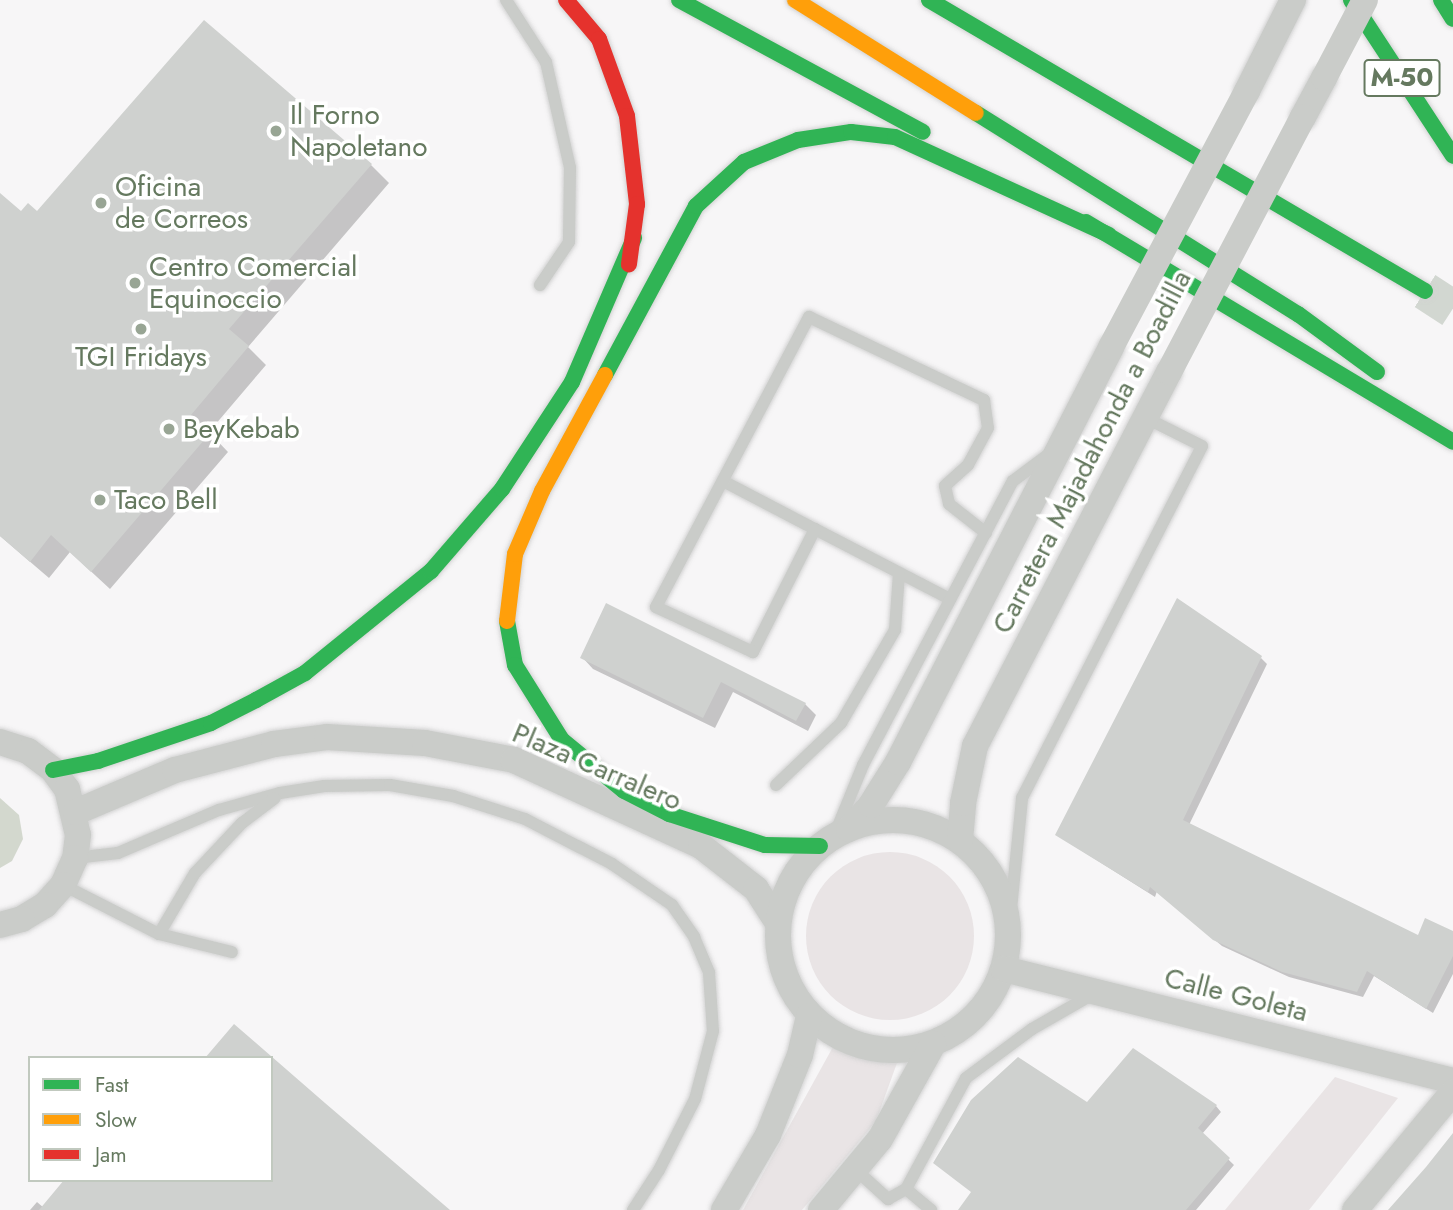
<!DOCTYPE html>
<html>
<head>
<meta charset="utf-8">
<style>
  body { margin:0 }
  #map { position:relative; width:1453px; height:1210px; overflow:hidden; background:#f7f6f7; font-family:Jost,sans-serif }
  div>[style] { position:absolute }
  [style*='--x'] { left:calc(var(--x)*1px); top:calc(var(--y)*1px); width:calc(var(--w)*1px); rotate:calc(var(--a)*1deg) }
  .green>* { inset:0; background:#e9e4e5 }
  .round { border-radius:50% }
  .water>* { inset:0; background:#d3d8ce }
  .shadow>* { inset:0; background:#0003 }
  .building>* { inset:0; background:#cfd1cf }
  .highway-tunnel>* { height:38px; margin-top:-19px; transform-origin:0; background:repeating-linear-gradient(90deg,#d2d7d1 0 38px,transparent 0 57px) }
  .roads { filter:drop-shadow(0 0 2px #d2d2d2) drop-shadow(0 0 2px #d2d2d2) }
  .lane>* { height:12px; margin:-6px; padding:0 6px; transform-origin:6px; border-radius:6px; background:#caccc9 }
  .street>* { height:26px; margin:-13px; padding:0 13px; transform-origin:13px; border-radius:13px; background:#caccc9 }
  .street>.ring { margin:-13px; padding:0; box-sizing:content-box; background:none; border:26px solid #caccc9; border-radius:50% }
  .fast>* { height:16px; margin:-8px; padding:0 8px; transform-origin:8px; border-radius:8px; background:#30b455 }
  .slow>* { height:16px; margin:-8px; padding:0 8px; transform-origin:8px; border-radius:8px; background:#ff9f0a }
  .jam>* { height:16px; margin:-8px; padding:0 8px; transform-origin:8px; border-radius:8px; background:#e5322d }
  .street-bridge>* { height:26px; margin:-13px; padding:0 13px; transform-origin:13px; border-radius:13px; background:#caccc9 }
  .dots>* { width:19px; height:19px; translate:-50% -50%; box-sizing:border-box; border:4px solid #fff; border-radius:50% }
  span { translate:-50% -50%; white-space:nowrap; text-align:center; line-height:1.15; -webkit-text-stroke:7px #fff; paint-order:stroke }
  .shield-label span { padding:2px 5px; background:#fff; border:2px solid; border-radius:5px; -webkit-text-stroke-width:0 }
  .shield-label { font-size:26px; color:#65795f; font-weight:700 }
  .poi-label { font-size:28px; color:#65795f }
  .left { translate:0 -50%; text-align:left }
  .street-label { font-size:28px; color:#65795f }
  .legend { position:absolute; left:28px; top:1056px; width:245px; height:126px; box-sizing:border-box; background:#fff; border:2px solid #c1c9bf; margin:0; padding:9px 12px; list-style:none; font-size:21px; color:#65795f }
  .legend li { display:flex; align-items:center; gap:14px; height:35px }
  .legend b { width:35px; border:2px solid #c1c9bf }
</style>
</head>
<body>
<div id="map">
  <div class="green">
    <i class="round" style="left:806px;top:852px;width:168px;height:168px"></i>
    <i style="clip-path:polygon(834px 1045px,897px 1063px,876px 1121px,802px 1210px,743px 1210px)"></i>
    <i style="clip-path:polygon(1335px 1077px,1398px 1098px,1309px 1210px,1225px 1210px)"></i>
  </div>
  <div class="water">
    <i style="clip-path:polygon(0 798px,19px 815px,23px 839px,12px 861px,0 868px)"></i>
  </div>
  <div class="shadow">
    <i style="clip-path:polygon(371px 165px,389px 183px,248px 347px,266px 365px,209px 432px,228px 452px,110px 589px,70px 552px,49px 578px,0 536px,0 195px,22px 214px,37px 213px)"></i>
    <i style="clip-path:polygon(607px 606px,805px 704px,816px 715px,808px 731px,733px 692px,715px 728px,593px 669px,582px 657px)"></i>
    <i style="clip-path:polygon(1261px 658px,1267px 664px,1189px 825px,1419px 937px,1453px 933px,1453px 974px,1433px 1013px,1374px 976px,1363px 997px,1289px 977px,1222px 946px,1157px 891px,1155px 897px,1057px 835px)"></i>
    <i style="clip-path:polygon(1087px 1104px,1216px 1106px,1221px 1112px,1202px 1134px,1234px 1165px,1196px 1210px,960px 1210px)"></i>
    <i style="clip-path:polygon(37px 1202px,44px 1208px,447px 1210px,30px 1210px)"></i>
  </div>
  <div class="building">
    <i style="clip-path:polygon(204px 20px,372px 164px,229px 329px,249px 346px,191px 415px,211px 432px,91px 572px,51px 535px,30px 562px,0 536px,0 193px,21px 211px,28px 203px,37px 211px)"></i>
    <i style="clip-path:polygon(1177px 598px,1262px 656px,1183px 820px,1418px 935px,1425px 918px,1453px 931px,1453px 956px,1426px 1009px,1367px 971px,1357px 992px,1282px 972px,1213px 940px,1150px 887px,1148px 892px,1055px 835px)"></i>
    <i style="clip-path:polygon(606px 603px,806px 703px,796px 721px,721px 682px,703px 718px,580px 658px)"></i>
    <i style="clip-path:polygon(234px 1024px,325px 1103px,450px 1210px,39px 1210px,64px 1180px,271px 1180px,271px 1058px,205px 1058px)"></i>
    <i style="clip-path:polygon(1133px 1048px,1217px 1105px,1198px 1128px,1230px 1158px,1186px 1210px,958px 1210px,971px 1192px,933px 1163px,971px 1100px,1018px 1057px,1087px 1102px)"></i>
    <i style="clip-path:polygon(1453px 1133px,1453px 1210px,1388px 1210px,1426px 1167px)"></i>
  </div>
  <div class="highway-tunnel">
    <i style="--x:1425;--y:291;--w:33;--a:33"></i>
  </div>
  <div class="roads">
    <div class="lane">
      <i style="--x:506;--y:0;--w:74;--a:57.2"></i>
      <i style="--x:546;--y:62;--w:109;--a:77.2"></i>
      <i style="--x:570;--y:168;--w:74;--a:90.8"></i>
      <i style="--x:569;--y:242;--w:52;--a:124"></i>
      <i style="--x:723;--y:481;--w:104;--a:27.6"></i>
      <i style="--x:950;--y:599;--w:152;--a:-152.6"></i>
      <i style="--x:815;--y:529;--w:138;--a:116.8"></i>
      <i style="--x:753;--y:652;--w:107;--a:-155.1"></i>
      <i style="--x:656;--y:607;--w:328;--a:-62.2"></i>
      <i style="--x:809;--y:317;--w:194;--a:25.4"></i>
      <i style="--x:984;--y:400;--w:28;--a:82"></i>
      <i style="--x:988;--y:428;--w:42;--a:118.4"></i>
      <i style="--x:968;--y:465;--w:31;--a:138"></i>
      <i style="--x:945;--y:486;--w:18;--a:77"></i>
      <i style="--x:949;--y:504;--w:47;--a:38.1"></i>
      <i style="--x:776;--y:785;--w:90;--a:-43.6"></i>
      <i style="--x:841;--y:723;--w:108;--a:-59.9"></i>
      <i style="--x:895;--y:630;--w:57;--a:-86"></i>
      <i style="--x:834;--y:836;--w:77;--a:-67.8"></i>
      <i style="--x:863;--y:765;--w:321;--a:-62.2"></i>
      <i style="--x:1013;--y:481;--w:45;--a:-36.9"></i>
      <i style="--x:75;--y:858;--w:43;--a:-6.6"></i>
      <i style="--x:118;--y:853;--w:110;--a:-23.1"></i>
      <i style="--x:219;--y:810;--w:63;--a:-15.6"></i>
      <i style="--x:280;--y:793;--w:45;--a:-9"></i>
      <i style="--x:324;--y:786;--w:66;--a:-0.9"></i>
      <i style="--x:390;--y:785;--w:64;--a:9.9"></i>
      <i style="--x:453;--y:796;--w:76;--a:17.7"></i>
      <i style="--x:525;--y:819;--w:98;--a:27.3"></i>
      <i style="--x:612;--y:864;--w:73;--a:34.3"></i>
      <i style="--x:672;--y:905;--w:39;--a:55"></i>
      <i style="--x:694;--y:937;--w:39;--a:67"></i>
      <i style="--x:709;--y:973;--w:58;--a:86.1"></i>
      <i style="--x:713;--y:1031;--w:70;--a:104.8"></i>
      <i style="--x:695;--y:1099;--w:80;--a:116.9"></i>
      <i style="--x:659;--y:1170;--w:48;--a:123"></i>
      <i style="--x:63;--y:885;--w:108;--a:27"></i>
      <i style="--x:159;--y:934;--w:75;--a:13.9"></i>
      <i style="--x:1009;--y:929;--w:132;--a:-84.3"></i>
      <i style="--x:1022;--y:798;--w:395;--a:-62.9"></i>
      <i style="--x:1202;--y:446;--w:65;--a:-153.4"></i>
      <i style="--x:159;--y:934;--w:71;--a:-59.5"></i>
      <i style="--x:195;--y:873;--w:69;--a:-46.8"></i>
      <i style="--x:242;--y:823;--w:41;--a:-37.1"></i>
      <i style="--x:855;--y:1169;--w:45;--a:42.3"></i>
      <i style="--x:888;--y:1199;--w:21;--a:-29"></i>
      <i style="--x:906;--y:1189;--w:33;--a:40"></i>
      <i style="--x:906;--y:1189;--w:126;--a:-61.6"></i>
      <i style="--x:966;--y:1078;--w:82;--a:-36.6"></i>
      <i style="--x:1032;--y:1029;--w:70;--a:-29.8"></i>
    </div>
    <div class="street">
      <i style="--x:1247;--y:91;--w:102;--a:-63.2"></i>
      <i style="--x:1303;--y:117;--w:44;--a:-61.7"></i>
      <i style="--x:0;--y:742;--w:29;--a:18"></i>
      <i style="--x:28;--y:751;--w:31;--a:37"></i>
      <i style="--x:53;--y:770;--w:24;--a:54"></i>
      <i style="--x:67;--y:789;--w:47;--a:76.6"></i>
      <i style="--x:78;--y:835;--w:23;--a:97"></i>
      <i style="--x:75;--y:858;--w:30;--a:114"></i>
      <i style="--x:63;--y:885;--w:27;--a:132"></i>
      <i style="--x:45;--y:905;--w:27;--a:149"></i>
      <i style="--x:22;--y:919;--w:23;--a:165"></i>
      <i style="--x:76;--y:812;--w:108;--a:-23"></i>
      <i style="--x:175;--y:770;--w:102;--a:-14.7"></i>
      <i style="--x:274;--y:744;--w:53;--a:-7.5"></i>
      <i style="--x:327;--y:737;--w:98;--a:3.5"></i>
      <i style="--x:425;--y:743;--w:91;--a:10.8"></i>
      <i style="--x:514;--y:760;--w:206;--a:24.7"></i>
      <i style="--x:701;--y:846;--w:70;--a:38"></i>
      <i style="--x:756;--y:889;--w:40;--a:57.1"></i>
      <i class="ring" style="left:778px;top:820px;width:204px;height:204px"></i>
      <i style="--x:849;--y:829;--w:33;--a:-47"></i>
      <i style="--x:871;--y:805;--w:51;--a:-57.9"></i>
      <i style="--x:898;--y:762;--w:466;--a:-62.8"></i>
      <i style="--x:960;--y:840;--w:37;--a:-85"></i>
      <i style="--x:963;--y:803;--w:58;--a:-78.1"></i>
      <i style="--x:975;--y:746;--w:421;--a:-62.6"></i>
      <i style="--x:1004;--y:969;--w:463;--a:14"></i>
      <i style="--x:724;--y:1210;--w:87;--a:-59.6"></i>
      <i style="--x:768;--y:1135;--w:86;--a:-68.2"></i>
      <i style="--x:800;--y:1055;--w:40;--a:-77"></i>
      <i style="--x:821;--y:1210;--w:92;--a:-50.3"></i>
      <i style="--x:880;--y:1139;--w:109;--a:-60.8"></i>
      <i style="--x:1355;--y:1210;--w:153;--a:-50.3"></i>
    </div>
    <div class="fast">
      <i style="--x:679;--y:0;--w:277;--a:28.4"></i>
      <i style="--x:929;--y:0;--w:575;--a:30.4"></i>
      <i style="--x:1351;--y:0;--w:186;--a:56.8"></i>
      <i style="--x:1441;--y:0;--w:22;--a:58"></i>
      <i style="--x:976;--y:113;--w:380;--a:32"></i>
      <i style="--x:1298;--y:314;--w:98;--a:36.3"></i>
      <i style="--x:1086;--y:222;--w:428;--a:30.9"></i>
      <i style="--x:605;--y:375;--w:192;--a:-61.7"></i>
      <i style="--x:696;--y:206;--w:65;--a:-42.5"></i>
      <i style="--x:744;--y:162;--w:58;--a:-22.2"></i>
      <i style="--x:798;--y:140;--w:54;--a:-8.6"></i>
      <i style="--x:851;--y:132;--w:44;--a:6.5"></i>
      <i style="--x:895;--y:137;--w:235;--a:24.6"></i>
      <i style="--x:507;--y:621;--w:45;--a:79.7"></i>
      <i style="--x:515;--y:665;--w:89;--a:57.9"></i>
      <i style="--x:562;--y:740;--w:80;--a:39.4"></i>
      <i style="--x:624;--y:791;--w:51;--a:27.1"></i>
      <i style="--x:669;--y:814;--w:101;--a:17.9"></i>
      <i style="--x:765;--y:845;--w:55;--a:1"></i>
      <i style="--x:53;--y:770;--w:46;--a:-11.3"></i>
      <i style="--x:98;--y:761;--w:119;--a:-18.6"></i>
      <i style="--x:211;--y:723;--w:51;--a:-27.1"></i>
      <i style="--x:256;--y:700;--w:56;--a:-28.9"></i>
      <i style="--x:305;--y:673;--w:162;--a:-39"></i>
      <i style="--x:431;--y:571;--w:108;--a:-49.1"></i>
      <i style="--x:502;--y:489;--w:128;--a:-56.8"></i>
      <i style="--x:572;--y:382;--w:157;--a:-66.7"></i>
    </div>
    <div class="slow">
      <i style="--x:795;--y:0;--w:213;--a:32"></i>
      <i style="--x:507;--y:621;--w:67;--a:-83.2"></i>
      <i style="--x:515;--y:554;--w:69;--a:-66.8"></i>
      <i style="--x:542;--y:491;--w:132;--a:-61.5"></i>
    </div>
    <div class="jam">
      <i style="--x:566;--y:0;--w:51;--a:49.8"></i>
      <i style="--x:599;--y:39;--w:82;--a:70"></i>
      <i style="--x:627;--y:116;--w:89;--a:83.5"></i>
      <i style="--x:637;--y:204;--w:61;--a:97.6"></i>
    </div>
  </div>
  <div class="street-bridge">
    <i style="--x:1324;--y:78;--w:88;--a:-62.3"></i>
    <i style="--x:1111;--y:347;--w:290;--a:-62"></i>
    <i style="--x:1169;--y:372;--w:288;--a:-62.3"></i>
  </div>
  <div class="dots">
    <i style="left:276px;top:131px;background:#98a594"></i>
    <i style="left:101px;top:203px;background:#98a594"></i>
    <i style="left:135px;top:283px;background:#98a594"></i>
    <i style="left:141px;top:329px;background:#98a594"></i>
    <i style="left:169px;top:429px;background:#98a594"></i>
    <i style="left:100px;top:500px;background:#98a594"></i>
  </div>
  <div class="shield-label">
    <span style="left:1402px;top:78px">M-50</span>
  </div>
  <div class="poi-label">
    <span class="left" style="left:290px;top:131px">Il Forno<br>Napoletano</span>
    <span class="left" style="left:115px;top:203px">Oficina<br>de Correos</span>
    <span class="left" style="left:149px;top:283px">Centro Comercial<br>Equinoccio</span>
    <span style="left:141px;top:357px">TGI Fridays</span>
    <span class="left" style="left:183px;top:429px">BeyKebab</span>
    <span class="left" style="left:114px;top:500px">Taco Bell</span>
  </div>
  <div class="street-label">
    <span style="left:1092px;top:452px;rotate:-63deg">Carretera Majadahonda a Boadilla</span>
    <span style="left:597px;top:767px;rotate:23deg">Plaza Carralero</span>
    <span style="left:1236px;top:995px;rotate:14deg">Calle Goleta</span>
  </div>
  <ul class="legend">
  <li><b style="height:9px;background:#30b455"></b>Fast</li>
  <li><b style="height:9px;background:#ff9f0a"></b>Slow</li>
  <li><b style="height:9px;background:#e5322d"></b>Jam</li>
  </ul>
</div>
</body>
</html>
